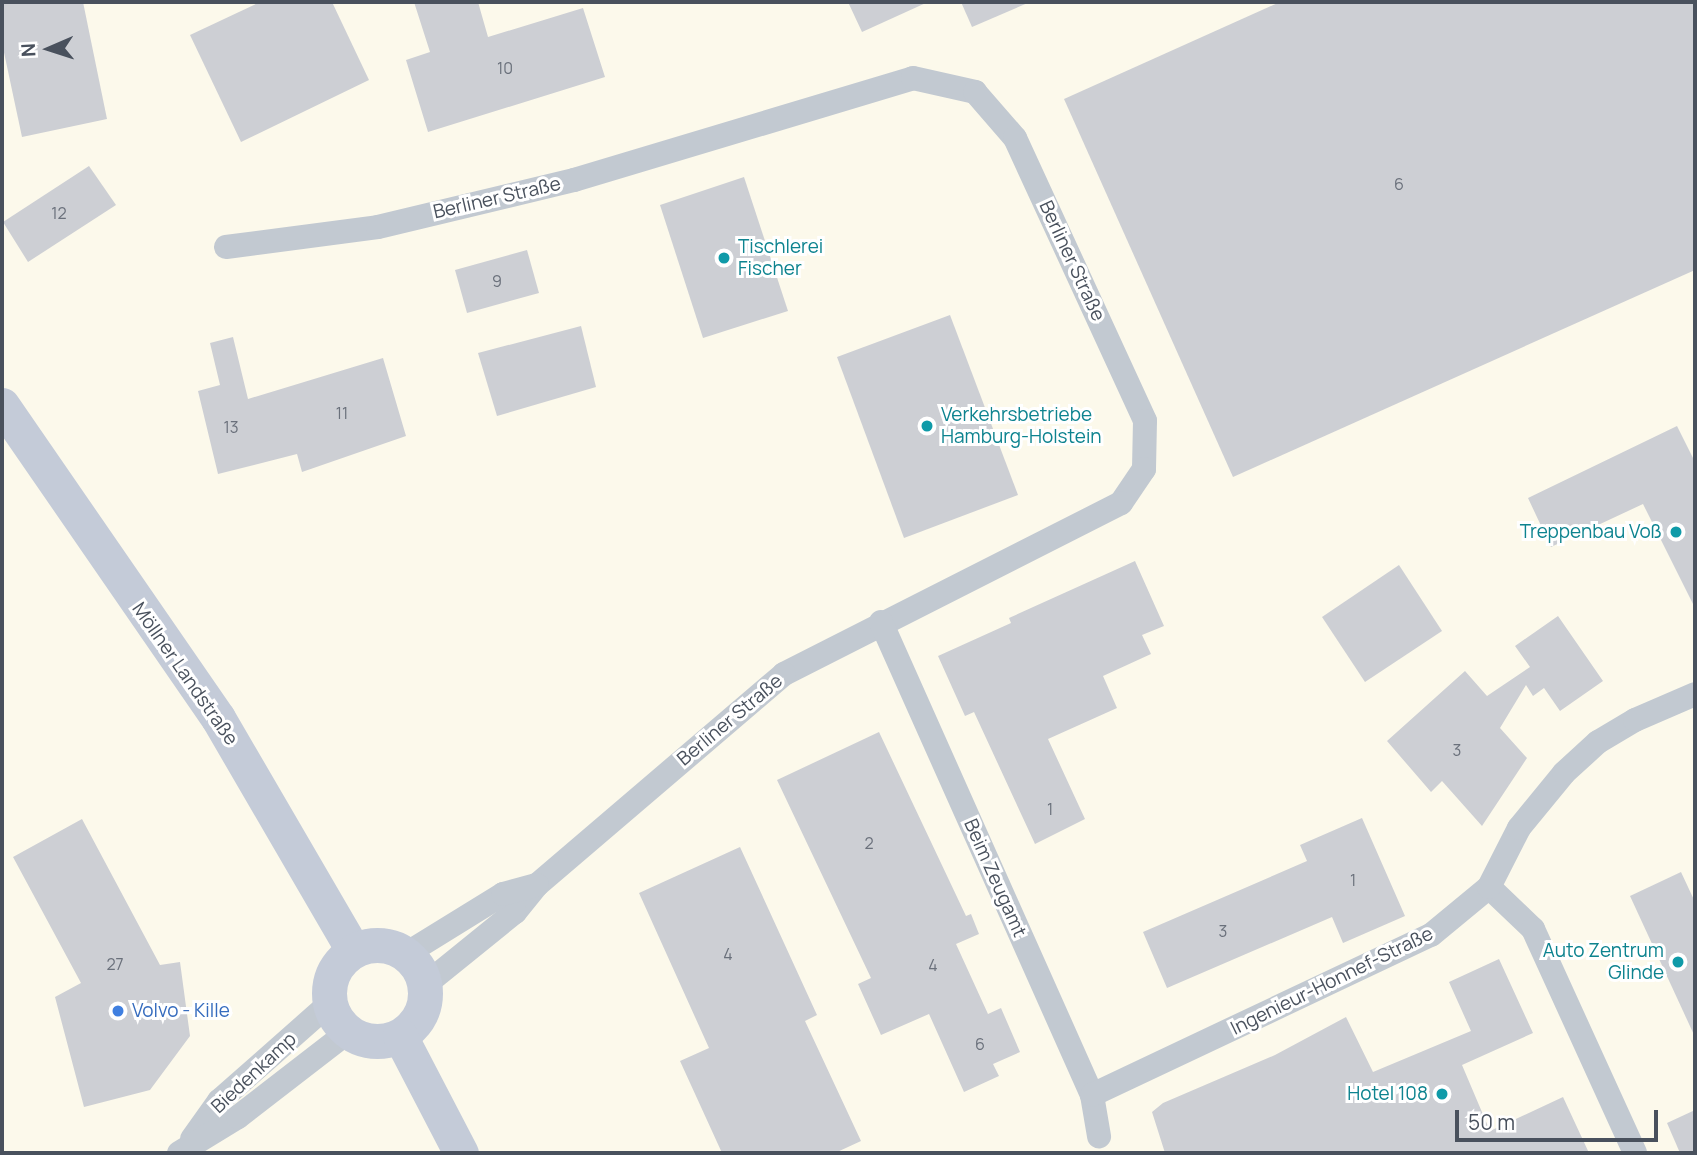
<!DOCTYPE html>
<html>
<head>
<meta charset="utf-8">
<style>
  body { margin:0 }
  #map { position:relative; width:1697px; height:1155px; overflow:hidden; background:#f3f1f0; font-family:Manrope,sans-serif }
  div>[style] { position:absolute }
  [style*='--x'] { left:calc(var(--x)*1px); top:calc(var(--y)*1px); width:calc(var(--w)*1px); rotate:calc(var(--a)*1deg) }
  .commercial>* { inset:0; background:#fcf9eb }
  .building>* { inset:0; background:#cdcfd4 }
  .minor>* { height:24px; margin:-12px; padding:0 12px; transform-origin:12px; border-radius:12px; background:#c2c9d1 }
  .secondary>* { height:35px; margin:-17.5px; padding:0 17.5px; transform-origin:17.5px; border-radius:17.5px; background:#c4cbd8 }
  .secondary>.ring { margin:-17.5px; padding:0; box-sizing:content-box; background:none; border:35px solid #c4cbd8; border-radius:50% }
  .dots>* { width:19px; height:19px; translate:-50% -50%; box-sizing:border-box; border:4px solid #fff; border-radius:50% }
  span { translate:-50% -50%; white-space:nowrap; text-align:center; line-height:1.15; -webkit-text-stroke:6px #fff; paint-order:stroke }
  .number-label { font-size:16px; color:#6a707b }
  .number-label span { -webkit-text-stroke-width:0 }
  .street-label { font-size:19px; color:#49515d }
  .culture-label { font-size:19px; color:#0d838f }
  .left { translate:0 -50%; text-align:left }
  .right { translate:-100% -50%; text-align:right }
  .shop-label { font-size:19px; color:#366cbe }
  .frame { position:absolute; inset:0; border:4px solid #49515d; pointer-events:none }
  .north { position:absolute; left:14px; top:14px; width:70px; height:70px; -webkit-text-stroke:5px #fff; paint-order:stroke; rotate:267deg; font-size:19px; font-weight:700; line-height:28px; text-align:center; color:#49515d }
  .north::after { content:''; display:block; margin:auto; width:24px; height:32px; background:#49515d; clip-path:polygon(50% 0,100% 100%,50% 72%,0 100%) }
  .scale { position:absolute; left:1455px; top:1110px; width:203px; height:32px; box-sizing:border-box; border:4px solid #49515d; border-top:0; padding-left:9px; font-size:21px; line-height:24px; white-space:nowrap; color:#49515d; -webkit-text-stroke:5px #fff; paint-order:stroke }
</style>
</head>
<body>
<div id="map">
  <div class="commercial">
    <i style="clip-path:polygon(2px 2px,1695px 2px,1695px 1153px,2px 1153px)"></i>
  </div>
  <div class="building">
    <i style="clip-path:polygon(2px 2px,83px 2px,107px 119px,22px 137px,2px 43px)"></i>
    <i style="clip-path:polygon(260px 2px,332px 2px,369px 80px,241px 142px,190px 35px)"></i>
    <i style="clip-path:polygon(414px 2px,478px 2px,488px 37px,583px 8px,605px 77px,428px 132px,406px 60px,430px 52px)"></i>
    <i style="clip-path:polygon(848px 2px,928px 2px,862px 32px)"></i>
    <i style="clip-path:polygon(961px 2px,1030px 2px,972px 27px)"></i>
    <i style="clip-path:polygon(1280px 2px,1695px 2px,1695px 270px,1233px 477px,1064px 99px)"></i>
    <i style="clip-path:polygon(89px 166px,116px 205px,28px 262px,3px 222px)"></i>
    <i style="clip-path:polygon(744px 177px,788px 311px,703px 338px,660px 205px)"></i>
    <i style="clip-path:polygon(527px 250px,539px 293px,467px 313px,455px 270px)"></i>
    <i style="clip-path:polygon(950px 315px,1018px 495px,904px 538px,837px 357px)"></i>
    <i style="clip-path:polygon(581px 326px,596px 387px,497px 416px,478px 353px)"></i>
    <i style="clip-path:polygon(233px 337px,248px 399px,383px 358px,406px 436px,302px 472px,297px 454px,218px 474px,198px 391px,220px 385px,210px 343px)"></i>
    <i style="clip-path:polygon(1677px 426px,1695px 462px,1695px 608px,1643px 504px,1551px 547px,1528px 498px)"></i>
    <i style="clip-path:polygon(1135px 561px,1164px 626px,1142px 635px,1151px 654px,1103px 676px,1117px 708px,1048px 739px,1085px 819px,1035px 844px,974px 712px,965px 716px,938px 656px,1011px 623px,1009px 618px)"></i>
    <i style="clip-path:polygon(1399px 565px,1442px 631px,1365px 682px,1322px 617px)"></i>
    <i style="clip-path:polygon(1558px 616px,1603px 681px,1560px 711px,1544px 688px,1533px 696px,1526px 685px,1500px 728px,1527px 758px,1482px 826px,1442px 781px,1431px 792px,1387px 741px,1465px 671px,1487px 696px,1530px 667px,1515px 646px)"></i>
    <i style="clip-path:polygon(879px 732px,966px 916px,971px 914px,979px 934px,956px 944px,988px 1014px,1001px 1008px,1020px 1052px,993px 1064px,999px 1076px,964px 1092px,929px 1014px,881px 1035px,858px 984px,871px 978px,777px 780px)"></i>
    <i style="clip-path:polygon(1362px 818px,1405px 916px,1343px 943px,1332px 917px,1167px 988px,1143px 932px,1307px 861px,1300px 845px)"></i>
    <i style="clip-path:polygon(82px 819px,160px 965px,180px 962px,190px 1036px,150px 1090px,84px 1107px,55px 997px,81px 983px,13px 857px)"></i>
    <i style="clip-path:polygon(740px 847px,817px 1015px,805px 1021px,861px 1141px,835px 1153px,722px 1153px,680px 1061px,709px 1048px,639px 893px)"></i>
    <i style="clip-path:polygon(1681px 872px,1695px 902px,1695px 1037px,1630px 896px)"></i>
    <i style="clip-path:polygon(1499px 959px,1533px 1033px,1462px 1065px,1490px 1131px,1563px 1097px,1589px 1153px,1165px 1153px,1152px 1112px,1163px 1103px,1275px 1055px,1346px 1017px,1373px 1072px,1471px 1031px,1449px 982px)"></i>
    <i style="clip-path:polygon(1695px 1110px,1695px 1153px,1680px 1153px,1667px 1123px)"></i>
  </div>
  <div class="minor">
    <i style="--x:226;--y:247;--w:153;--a:-7.5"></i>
    <i style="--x:378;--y:227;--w:202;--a:-13.5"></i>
    <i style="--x:574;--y:180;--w:354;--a:-16.7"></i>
    <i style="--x:913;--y:78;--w:64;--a:12.7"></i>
    <i style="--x:975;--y:92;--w:61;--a:49"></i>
    <i style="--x:1015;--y:138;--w:311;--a:65.3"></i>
    <i style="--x:1145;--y:421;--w:48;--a:91.2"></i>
    <i style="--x:1144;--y:469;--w:41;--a:124.1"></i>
    <i style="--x:1121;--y:503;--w:378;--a:153.1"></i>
    <i style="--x:784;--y:674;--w:325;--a:139.5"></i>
    <i style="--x:537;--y:885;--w:35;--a:129"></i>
    <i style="--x:515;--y:912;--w:116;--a:141"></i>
    <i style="--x:881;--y:622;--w:518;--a:65.96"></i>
    <i style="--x:1092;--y:1095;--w:42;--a:80.3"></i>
    <i style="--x:1489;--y:887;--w:61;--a:43.7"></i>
    <i style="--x:1533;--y:929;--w:246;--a:65.5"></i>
    <i style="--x:406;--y:954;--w:114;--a:-31.7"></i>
    <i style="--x:503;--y:894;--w:35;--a:-15"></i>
    <i style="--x:1092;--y:1095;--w:375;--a:-25.3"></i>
    <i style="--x:1431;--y:935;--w:75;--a:-39.6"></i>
    <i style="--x:1489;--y:887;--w:66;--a:-63"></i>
    <i style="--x:1519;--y:828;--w:71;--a:-50.7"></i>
    <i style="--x:1564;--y:773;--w:46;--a:-42.4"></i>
    <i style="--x:1598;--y:742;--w:43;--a:-30.7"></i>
    <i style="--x:1635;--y:720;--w:65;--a:-23.4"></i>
    <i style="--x:192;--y:1139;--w:47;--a:-54.6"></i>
    <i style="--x:219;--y:1101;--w:148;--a:-41.4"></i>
    <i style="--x:179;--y:1153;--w:69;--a:-31.4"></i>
    <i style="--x:238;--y:1117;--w:139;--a:-37.7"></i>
  </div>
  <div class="secondary">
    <i style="--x:2;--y:405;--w:380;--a:55.4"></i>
    <i style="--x:218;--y:718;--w:268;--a:59.8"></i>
    <i class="ring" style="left:329px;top:945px;width:61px;height:61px"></i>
    <i style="--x:400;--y:1036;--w:132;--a:62.5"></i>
  </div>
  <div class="dots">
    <i style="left:724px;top:258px;background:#0f9aa8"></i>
    <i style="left:927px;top:426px;background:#0f9aa8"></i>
    <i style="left:1676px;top:532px;background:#0f9aa8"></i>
    <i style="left:1678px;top:962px;background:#0f9aa8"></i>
    <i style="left:118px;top:1011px;background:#3f7fe0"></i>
    <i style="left:1442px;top:1094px;background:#0f9aa8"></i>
  </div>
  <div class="number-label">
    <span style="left:505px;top:68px">10</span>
    <span style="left:1399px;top:184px">6</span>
    <span style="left:59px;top:213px">12</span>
    <span style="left:497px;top:281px">9</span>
    <span style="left:342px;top:413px">11</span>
    <span style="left:231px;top:427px">13</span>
    <span style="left:1457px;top:750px">3</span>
    <span style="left:1050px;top:809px">1</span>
    <span style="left:869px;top:843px">2</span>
    <span style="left:1353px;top:880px">1</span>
    <span style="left:1223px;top:931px">3</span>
    <span style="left:728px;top:954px">4</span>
    <span style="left:115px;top:964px">27</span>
    <span style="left:933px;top:965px">4</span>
    <span style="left:980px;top:1044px">6</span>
  </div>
  <div class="street-label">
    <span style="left:497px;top:198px;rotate:-13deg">Berliner Straße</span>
    <span style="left:1072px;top:261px;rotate:65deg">Berliner Straße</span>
    <span style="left:185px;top:674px;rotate:55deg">Möllner Landstraße</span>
    <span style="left:730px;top:720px;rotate:-40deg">Berliner Straße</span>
    <span style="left:995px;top:878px;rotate:66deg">Beim Zeugamt</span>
    <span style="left:1332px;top:981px;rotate:-26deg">Ingenieur-Honnef-Straße</span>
    <span style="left:254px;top:1073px;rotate:-43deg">Biedenkamp</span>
  </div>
  <div class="culture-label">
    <span class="left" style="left:738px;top:258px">Tischlerei<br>Fischer</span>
    <span class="left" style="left:941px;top:426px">Verkehrsbetriebe<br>Hamburg-Holstein</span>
    <span class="right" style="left:1662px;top:532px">Treppenbau Voß</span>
    <span class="right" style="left:1664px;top:962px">Auto Zentrum<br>Glinde</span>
    <span class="right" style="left:1428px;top:1094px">Hotel 108</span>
  </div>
  <div class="shop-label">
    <span class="left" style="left:132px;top:1011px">Volvo - Kille</span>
  </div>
  <div class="frame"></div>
  <div class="north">N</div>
  <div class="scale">50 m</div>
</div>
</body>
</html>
